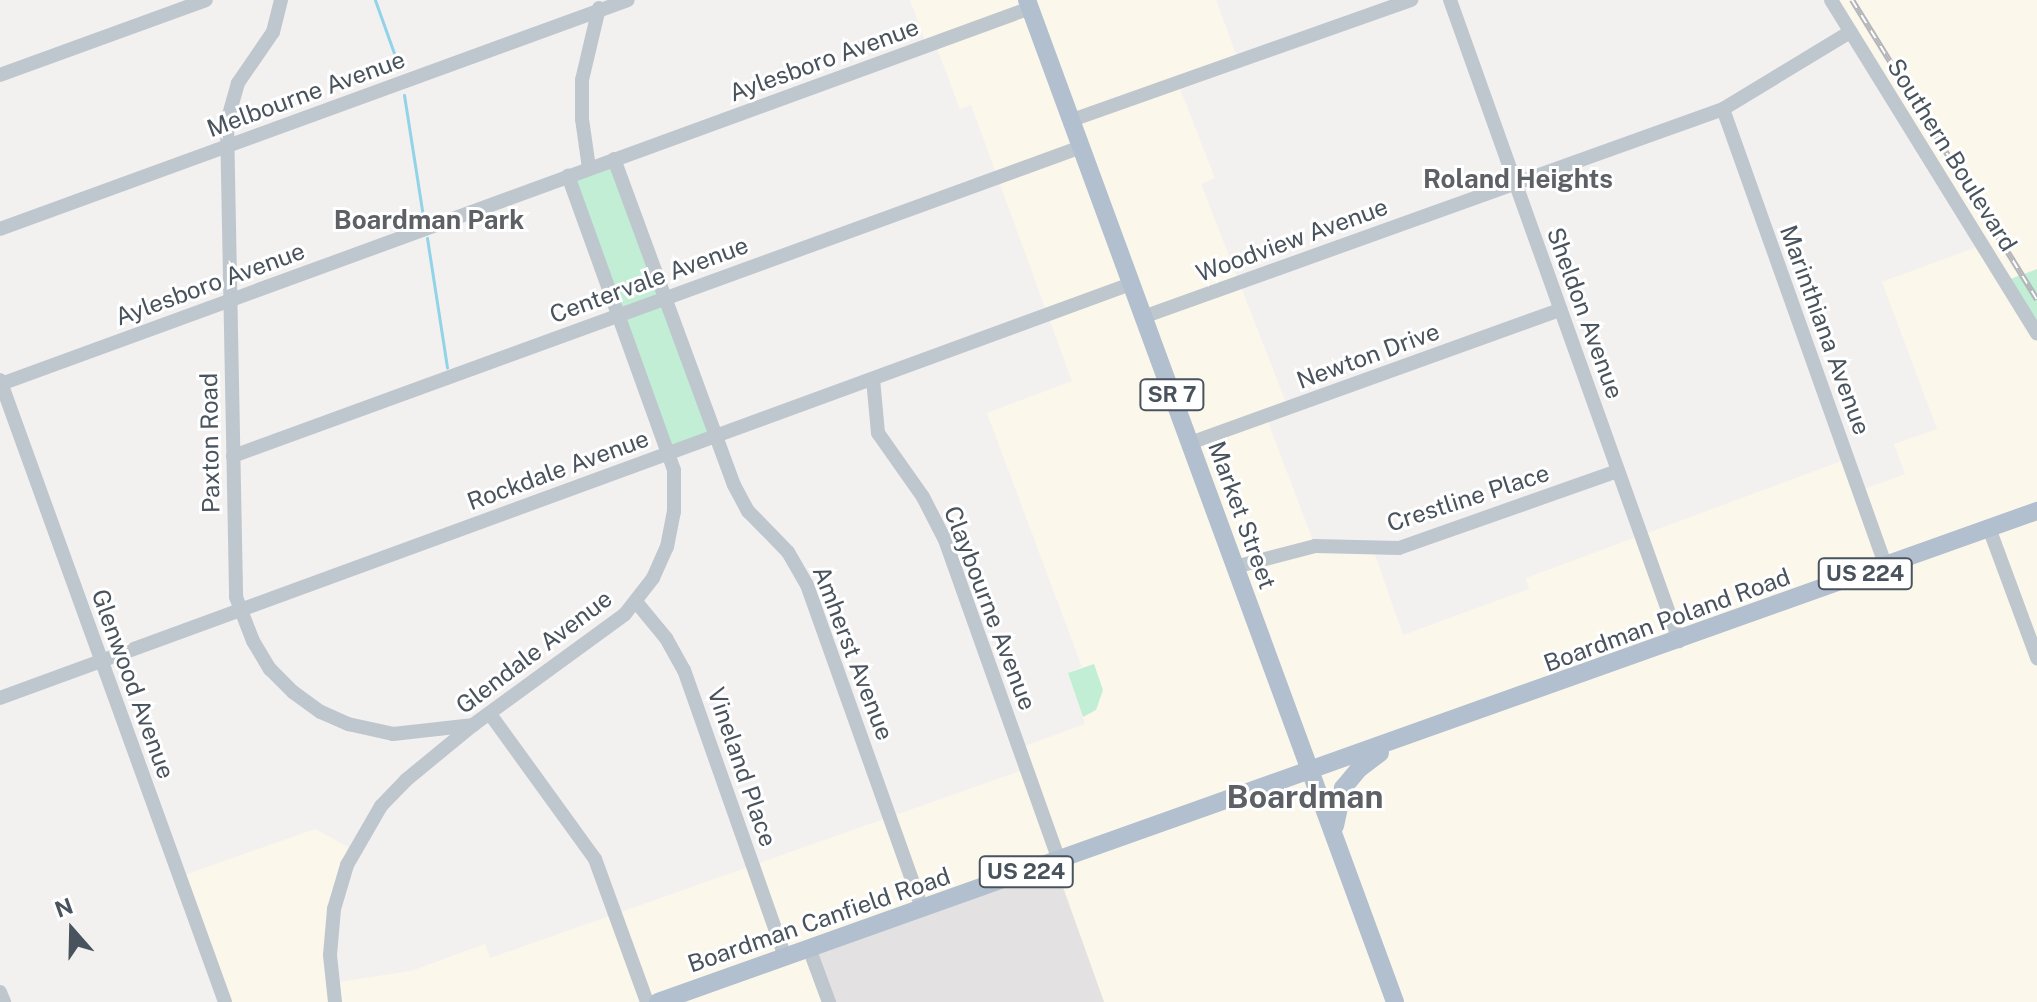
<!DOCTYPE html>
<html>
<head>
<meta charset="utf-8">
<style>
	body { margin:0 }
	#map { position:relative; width:2037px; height:1002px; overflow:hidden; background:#f3f0f0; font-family:"Public Sans",sans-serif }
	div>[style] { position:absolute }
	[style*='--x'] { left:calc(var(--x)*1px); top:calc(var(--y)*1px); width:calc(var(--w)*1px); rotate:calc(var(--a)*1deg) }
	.commercial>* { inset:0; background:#fcf7eb }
	.education>* { inset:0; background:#e4e1e2 }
	.green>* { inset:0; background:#c1eed4 }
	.stream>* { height:3px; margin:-1.5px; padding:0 1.5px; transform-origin:1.5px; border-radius:1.5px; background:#91d4e8 }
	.minor>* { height:14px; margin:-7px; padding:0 7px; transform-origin:7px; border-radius:7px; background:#bfc7ce }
	.major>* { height:18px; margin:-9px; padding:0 9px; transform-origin:9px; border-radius:9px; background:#b1bfce }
	.rail>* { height:6px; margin-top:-3px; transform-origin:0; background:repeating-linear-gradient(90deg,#fff 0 9px,#b3b5ba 0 18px); box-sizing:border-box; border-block:2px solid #b3b5ba }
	span { translate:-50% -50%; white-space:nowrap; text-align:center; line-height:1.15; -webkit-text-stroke:6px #fff; paint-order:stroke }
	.shield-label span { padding:2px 6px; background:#fff; border:2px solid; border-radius:6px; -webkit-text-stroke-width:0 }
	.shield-label { font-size:22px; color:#49535d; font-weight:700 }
	.street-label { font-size:24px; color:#49535d }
	.neighbourhood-label { font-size:26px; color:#5d6065; font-weight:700 }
	.district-label { font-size:32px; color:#5d6065; font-weight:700 }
	.north { position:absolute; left:32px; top:890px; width:80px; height:80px; -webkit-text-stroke:6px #fff; paint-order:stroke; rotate:340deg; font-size:22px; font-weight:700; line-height:32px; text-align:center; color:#49535d }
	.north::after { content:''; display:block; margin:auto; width:28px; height:36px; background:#49535d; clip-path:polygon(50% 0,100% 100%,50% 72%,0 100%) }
</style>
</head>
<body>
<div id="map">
	<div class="commercial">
		<div style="clip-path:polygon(910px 0,1216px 0,1239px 62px,1178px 84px,1215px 178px,1201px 184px,1288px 408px,1266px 417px,1315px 546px,1373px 549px,1403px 635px,1529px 589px,1526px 578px,1847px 459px,1859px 491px,1905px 474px,1894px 444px,1937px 429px,1882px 282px,1982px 245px,1831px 0,2037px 0,2037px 1002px,1104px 1002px,1054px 863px,829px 1002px,225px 1002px,179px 877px,315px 829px,354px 850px,340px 886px,332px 983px,411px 971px,485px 944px,490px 958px,1026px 769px,1019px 748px,1085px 724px,1068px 673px,1082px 667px,987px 413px,1072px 381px,971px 105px,960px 109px,935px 43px,927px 46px)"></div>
	</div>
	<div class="education">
		<div style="clip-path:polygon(1054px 862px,1104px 1002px,829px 1002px,809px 948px)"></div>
	</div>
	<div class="green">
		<div style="clip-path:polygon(614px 159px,715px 437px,669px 454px,568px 176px)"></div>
		<div style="clip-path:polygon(2037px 269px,2037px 329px,2005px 281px)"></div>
		<div style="clip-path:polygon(1094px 664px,1103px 690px,1096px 710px,1083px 717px,1068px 673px)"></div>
	</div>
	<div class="stream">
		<div style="--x:375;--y:0;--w:74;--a:70.3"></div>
		<div style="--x:404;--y:95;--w:123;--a:81.1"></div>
		<div style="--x:427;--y:238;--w:131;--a:81.2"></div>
	</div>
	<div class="minor">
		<div style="--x:281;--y:0;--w:33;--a:104"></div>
		<div style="--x:273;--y:32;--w:62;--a:124.5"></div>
		<div style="--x:238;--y:83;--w:41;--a:105.8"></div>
		<div style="--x:227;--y:122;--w:475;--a:88.9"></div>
		<div style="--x:236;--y:597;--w:47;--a:68.9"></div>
		<div style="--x:253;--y:641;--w:33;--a:59"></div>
		<div style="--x:270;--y:669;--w:33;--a:45"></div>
		<div style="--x:293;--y:692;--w:34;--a:36"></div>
		<div style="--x:321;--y:712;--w:30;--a:24"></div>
		<div style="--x:348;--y:724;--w:46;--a:12.5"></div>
		<div style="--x:393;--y:734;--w:81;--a:-6.4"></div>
		<div style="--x:1450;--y:0;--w:681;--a:70.34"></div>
		<div style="--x:1831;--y:0;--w:392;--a:58.3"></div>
		<div style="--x:0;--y:75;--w:219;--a:-20"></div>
		<div style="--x:1723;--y:109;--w:486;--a:70.4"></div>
		<div style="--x:1072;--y:120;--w:360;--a:-19.5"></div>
		<div style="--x:614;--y:159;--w:347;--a:69.8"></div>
		<div style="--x:734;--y:485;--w:30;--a:62"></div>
		<div style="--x:748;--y:511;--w:57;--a:45.7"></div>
		<div style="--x:788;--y:552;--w:38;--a:60"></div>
		<div style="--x:807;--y:585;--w:343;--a:70.4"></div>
		<div style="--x:589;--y:168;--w:49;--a:-98.1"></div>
		<div style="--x:582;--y:119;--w:39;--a:-90"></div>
		<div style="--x:582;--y:80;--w:74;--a:-76.7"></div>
		<div style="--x:0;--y:229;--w:668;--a:-20.03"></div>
		<div style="--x:1143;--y:317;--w:616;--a:-19.73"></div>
		<div style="--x:1723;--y:109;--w:149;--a:-31.2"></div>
		<div style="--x:873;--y:379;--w:54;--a:84.7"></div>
		<div style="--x:878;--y:433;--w:78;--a:54.9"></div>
		<div style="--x:923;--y:497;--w:48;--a:62.9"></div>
		<div style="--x:945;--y:540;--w:340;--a:70.4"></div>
		<div style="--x:0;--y:380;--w:661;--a:70.11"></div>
		<div style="--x:1;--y:384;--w:1096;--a:-20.07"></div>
		<div style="--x:1190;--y:443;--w:393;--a:-19.8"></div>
		<div style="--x:233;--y:456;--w:903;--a:-20.02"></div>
		<div style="--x:1989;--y:528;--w:139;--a:69.7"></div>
		<div style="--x:1235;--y:567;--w:83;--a:-14.7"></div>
		<div style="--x:1315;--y:546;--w:84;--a:1.4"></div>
		<div style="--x:1399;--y:548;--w:232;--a:-19.4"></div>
		<div style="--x:637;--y:603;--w:45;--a:50.4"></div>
		<div style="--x:666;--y:638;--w:37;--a:61"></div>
		<div style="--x:684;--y:670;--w:304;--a:70.6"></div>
		<div style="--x:0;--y:698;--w:1204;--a:-20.11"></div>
		<div style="--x:490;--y:714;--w:179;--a:54.1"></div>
		<div style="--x:595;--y:859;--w:152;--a:70"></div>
		<div style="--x:809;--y:948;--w:58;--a:69.7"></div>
		<div style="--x:0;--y:992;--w:11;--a:68"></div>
		<div style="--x:335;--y:1002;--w:47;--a:-96.1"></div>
		<div style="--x:330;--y:955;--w:46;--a:-85"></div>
		<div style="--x:334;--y:909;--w:46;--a:-73.5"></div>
		<div style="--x:347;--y:865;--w:68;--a:-60"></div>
		<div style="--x:381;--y:806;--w:36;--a:-46"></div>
		<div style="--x:406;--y:780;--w:87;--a:-39.4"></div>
		<div style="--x:473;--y:725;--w:188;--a:-36.1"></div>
		<div style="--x:625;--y:614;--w:46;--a:-52.1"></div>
		<div style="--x:653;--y:578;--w:34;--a:-66"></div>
		<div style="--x:667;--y:547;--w:36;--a:-79"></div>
		<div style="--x:674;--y:512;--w:42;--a:-90"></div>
		<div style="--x:674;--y:470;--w:313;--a:-109.8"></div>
	</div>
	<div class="major">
		<div style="--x:1027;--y:0;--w:1067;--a:69.83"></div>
		<div style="--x:1335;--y:826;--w:39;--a:-78"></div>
		<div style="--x:1343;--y:788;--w:26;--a:-50"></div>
		<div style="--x:1360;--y:768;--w:25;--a:-37"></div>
		<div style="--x:658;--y:1002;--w:1464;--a:-19.6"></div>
	</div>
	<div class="rail">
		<div style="--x:1852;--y:0;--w:352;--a:58.3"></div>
	</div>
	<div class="shield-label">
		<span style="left:1172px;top:395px">SR 7</span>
		<span style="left:1865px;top:574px">US 224</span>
		<span style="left:1026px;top:872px">US 224</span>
	</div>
	<div class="street-label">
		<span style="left:824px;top:60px;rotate:-20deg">Aylesboro Avenue</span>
		<span style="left:306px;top:94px;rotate:-20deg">Melbourne Avenue</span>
		<span style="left:1952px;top:155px;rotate:58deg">Southern Boulevard</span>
		<span style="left:1292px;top:240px;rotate:-20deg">Woodview Avenue</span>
		<span style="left:649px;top:280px;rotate:-20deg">Centervale Avenue</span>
		<span style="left:210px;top:284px;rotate:-20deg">Aylesboro Avenue</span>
		<span style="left:1585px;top:313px;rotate:70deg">Sheldon Avenue</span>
		<span style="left:1825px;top:330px;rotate:70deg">Marinthiana Avenue</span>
		<span style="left:1368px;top:356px;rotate:-20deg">Newton Drive</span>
		<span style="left:210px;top:443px;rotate:-91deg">Paxton Road</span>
		<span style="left:558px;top:470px;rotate:-20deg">Rockdale Avenue</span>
		<span style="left:1468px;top:498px;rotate:-18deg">Crestline Place</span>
		<span style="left:1242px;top:515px;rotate:70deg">Market Street</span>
		<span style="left:990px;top:608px;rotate:69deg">Claybourne Avenue</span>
		<span style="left:1667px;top:620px;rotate:-20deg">Boardman Poland Road</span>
		<span style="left:534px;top:652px;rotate:-37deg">Glendale Avenue</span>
		<span style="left:853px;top:653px;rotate:69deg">Amherst Avenue</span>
		<span style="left:133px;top:684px;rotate:70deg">Glenwood Avenue</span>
		<span style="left:742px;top:767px;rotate:71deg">Vineland Place</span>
		<span style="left:819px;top:920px;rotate:-19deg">Boardman Canfield Road</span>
	</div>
	<div class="neighbourhood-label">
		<span style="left:1518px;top:179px">Roland Heights</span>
		<span style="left:429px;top:220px">Boardman Park</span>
	</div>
	<div class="district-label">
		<span style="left:1305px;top:797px">Boardman</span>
	</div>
	<div class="north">N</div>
</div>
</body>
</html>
